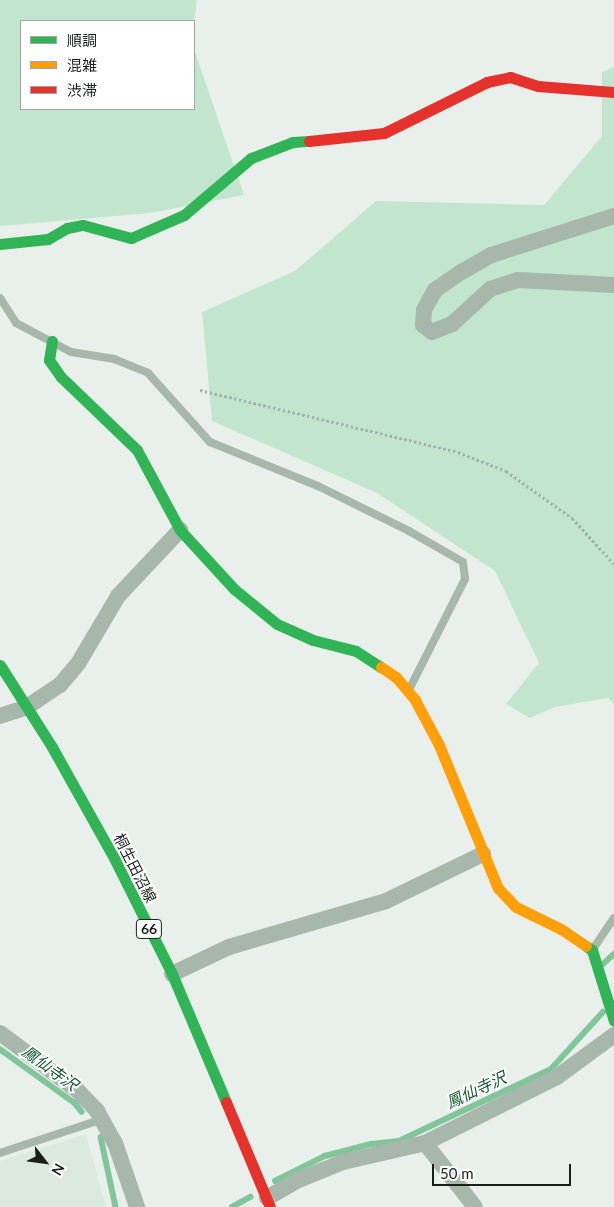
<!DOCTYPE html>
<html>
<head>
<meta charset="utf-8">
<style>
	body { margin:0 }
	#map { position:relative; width:614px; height:1207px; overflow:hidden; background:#e9f0eb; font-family:Lato,"Noto Sans JP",sans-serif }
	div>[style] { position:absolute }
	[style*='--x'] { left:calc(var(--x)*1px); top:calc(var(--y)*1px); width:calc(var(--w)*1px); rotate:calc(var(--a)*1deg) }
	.built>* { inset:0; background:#dbe9de }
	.green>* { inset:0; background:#c2e5cd }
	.stream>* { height:5.5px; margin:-2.75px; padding:0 2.75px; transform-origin:2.75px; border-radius:2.75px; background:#81c59a }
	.path>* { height:3px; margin-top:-1.5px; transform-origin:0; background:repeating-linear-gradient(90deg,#a4b0a9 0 2.5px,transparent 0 5px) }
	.lane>* { height:8px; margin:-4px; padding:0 4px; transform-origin:4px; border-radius:4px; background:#a7b7ab }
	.street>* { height:16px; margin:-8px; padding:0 8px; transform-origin:8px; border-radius:8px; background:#a7b7ab }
	.fast>* { height:11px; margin:-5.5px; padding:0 5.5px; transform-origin:5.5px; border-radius:5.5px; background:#30b455 }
	.slow>* { height:11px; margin:-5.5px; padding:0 5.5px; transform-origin:5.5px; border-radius:5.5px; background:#ff9f0a }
	.jam>* { height:11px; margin:-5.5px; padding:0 5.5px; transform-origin:5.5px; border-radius:5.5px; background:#e5322d }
	span { translate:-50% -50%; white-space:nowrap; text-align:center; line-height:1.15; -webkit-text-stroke:4px #fff; paint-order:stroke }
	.shield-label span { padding:1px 4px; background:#fff; border:1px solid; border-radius:4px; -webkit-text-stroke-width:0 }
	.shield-label { font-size:14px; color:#1a1f1b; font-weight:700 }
	.street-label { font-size:15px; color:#1a1f1b }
	.water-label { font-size:16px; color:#145933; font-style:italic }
	.legend { position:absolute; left:20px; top:20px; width:175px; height:90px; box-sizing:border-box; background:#fff; border:1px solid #a3a5a4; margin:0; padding:6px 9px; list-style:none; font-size:15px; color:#1a1f1b }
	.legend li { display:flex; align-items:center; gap:10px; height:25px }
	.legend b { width:25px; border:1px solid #a3a5a4 }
	.north { position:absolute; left:20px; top:1137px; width:50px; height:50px; -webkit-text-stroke:4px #fff; paint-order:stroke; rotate:120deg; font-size:14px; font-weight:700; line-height:20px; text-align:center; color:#1a1f1b }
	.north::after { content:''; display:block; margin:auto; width:18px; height:22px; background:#1a1f1b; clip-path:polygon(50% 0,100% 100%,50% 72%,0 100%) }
	.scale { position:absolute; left:432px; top:1164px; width:139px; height:22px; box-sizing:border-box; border:2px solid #1a1f1b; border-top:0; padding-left:6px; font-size:15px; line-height:18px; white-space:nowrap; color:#1a1f1b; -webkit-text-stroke:4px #fff; paint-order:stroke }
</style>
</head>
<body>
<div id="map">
	<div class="built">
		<div style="clip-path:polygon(86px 1134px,106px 1207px,0 1207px,0 1161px)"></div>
	</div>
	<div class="green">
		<div style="clip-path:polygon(0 0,197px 0,194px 21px,21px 21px,21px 109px,194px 109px,194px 49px,244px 195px,150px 213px,0 226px)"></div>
		<div style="clip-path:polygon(614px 67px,614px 704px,608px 698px,555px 707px,530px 718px,506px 704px,539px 663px,495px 571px,377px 493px,212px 421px,202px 312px,295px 271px,376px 201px,544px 205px,602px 136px,602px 72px)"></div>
	</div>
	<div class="stream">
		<div style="--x:603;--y:964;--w:15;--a:-42"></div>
		<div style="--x:0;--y:1049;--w:92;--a:35.8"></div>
		<div style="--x:75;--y:1103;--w:11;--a:52"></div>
		<div style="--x:101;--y:1137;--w:72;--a:77.9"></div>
		<div style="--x:275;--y:1181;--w:56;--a:-26.6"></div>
		<div style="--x:325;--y:1156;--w:48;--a:-14.6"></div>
		<div style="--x:371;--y:1144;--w:28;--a:-6"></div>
		<div style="--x:399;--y:1141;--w:168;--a:-25.3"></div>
		<div style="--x:551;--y:1069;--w:77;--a:-47.6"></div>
		<div style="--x:232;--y:1207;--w:21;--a:-29"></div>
	</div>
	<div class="path">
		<div style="--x:200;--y:390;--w:265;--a:13.5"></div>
		<div style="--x:458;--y:452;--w:52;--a:21.6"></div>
		<div style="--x:506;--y:471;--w:81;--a:35.5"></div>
		<div style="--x:572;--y:518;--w:62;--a:47.6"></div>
	</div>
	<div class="lane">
		<div style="--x:0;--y:298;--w:30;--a:57"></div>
		<div style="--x:16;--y:323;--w:62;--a:27.8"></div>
		<div style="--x:71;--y:352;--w:44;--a:9.2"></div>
		<div style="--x:114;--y:359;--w:37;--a:22"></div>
		<div style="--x:148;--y:373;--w:93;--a:48.1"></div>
		<div style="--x:210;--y:442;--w:117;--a:22.2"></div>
		<div style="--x:318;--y:486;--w:102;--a:26.3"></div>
		<div style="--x:409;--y:531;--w:62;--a:29.9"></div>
		<div style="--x:463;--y:562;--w:17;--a:83"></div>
		<div style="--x:465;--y:579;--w:122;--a:116.8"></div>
		<div style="--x:593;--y:949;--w:37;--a:-56"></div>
		<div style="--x:0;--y:1153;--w:108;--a:-18.3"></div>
	</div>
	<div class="street">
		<div style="--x:614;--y:216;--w:129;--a:162.4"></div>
		<div style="--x:491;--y:255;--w:34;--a:150"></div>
		<div style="--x:461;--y:272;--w:32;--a:145"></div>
		<div style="--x:435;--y:290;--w:23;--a:119"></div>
		<div style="--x:424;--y:310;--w:15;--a:94"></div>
		<div style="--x:423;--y:325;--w:11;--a:38"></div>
		<div style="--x:432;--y:332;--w:22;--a:-22"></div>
		<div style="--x:452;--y:324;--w:52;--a:-42.6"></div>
		<div style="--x:490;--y:289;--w:29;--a:-18"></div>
		<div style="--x:518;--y:280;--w:96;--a:3"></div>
		<div style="--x:0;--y:716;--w:28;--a:-18"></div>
		<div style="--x:27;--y:707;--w:40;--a:-34"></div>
		<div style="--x:60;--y:685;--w:30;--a:-50"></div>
		<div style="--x:79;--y:662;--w:77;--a:-59.4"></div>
		<div style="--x:118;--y:596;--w:91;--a:-46.8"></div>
		<div style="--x:172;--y:974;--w:63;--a:-25.3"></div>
		<div style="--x:229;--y:947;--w:164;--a:-16.3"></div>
		<div style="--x:386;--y:901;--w:108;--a:-25.9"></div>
		<div style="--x:0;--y:1033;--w:97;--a:36.6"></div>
		<div style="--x:78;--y:1091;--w:28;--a:46"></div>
		<div style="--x:97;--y:1111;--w:37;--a:61"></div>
		<div style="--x:115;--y:1143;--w:68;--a:71"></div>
		<div style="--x:425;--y:1143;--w:81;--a:52"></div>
		<div style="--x:267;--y:1198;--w:34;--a:-30"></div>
		<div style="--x:296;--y:1181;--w:51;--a:-22"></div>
		<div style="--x:343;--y:1162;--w:84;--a:-13"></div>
		<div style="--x:425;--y:1143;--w:148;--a:-26.6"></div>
		<div style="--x:557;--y:1077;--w:71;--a:-36.4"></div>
	</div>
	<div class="fast">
		<div style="--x:0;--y:244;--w:48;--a:-5.9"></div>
		<div style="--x:48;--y:239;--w:22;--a:-30"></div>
		<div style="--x:67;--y:228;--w:16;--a:-11"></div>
		<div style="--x:83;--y:225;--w:50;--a:15.2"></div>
		<div style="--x:131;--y:238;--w:58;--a:-23.5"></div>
		<div style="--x:184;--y:215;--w:88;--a:-40.4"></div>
		<div style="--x:251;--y:158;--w:45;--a:-20.9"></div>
		<div style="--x:293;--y:142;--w:16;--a:-4"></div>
		<div style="--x:52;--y:341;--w:19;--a:99"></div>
		<div style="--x:49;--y:360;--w:21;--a:55"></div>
		<div style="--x:61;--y:377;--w:105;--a:43.8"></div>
		<div style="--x:137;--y:450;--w:91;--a:61.7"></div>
		<div style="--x:180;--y:530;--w:80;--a:47.5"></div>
		<div style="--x:234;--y:589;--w:55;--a:39.1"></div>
		<div style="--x:277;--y:624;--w:39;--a:24"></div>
		<div style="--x:313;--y:640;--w:44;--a:14.3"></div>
		<div style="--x:356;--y:651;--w:30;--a:33"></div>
		<div style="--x:0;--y:665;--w:97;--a:57.6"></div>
		<div style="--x:52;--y:747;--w:127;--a:60.8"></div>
		<div style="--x:114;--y:858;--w:130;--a:63.4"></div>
		<div style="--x:172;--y:974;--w:139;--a:67.1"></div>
		<div style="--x:586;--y:946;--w:7;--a:34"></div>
		<div style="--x:592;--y:950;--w:74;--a:72.8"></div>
	</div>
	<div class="slow">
		<div style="--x:381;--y:667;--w:18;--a:34"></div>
		<div style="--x:396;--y:677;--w:30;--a:50"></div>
		<div style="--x:415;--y:700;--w:51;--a:61.9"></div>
		<div style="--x:439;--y:745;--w:155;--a:67.6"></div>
		<div style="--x:498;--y:888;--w:26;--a:47"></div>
		<div style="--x:516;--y:907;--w:50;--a:26.1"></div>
		<div style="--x:561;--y:929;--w:30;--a:34"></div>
	</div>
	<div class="jam">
		<div style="--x:309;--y:141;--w:75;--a:-6.1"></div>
		<div style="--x:384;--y:133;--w:115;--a:-26.3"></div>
		<div style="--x:487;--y:82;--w:24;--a:-12"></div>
		<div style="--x:510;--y:77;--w:29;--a:18"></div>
		<div style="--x:538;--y:86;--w:76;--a:4.5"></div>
		<div style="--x:226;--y:1102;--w:114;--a:67.3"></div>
	</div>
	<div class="shield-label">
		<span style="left:149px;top:929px">66</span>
	</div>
	<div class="street-label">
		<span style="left:135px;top:868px;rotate:63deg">桐生田沼線</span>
	</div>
	<div class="water-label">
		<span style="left:50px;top:1068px;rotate:36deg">鳳仙寺沢</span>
		<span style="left:476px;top:1090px;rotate:-25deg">鳳仙寺沢</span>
	</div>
	<ul class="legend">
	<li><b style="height:6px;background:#30b455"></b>順調</li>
	<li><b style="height:6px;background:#ff9f0a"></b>混雑</li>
	<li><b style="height:6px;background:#e5322d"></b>渋滞</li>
	</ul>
	<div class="north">N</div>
	<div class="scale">50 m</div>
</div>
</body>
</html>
